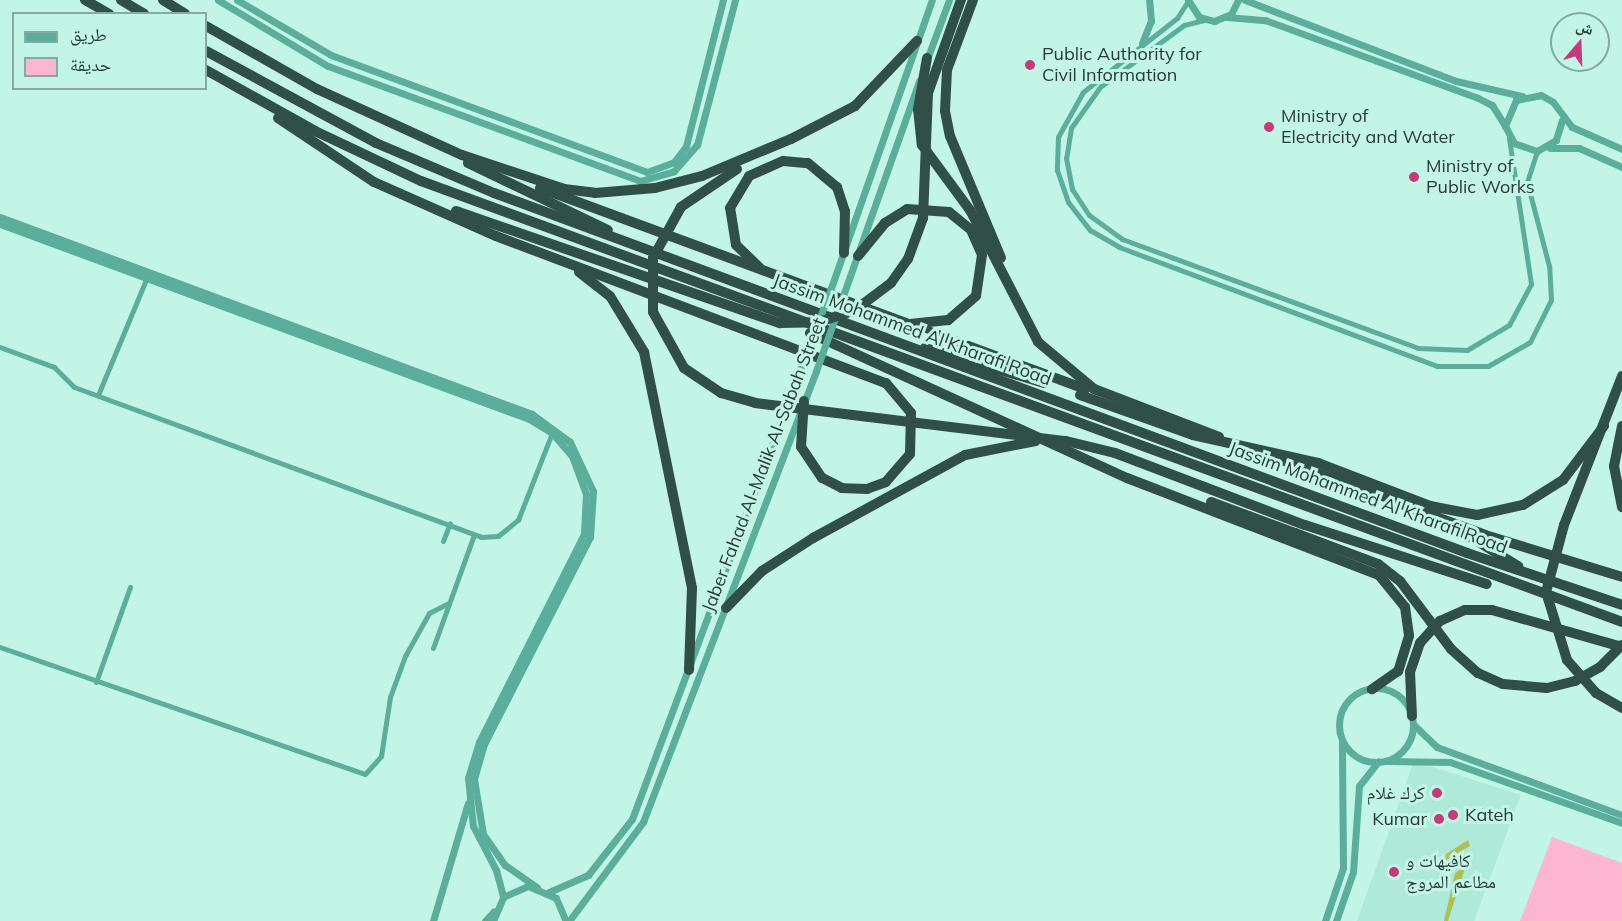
<!DOCTYPE html>
<html>
<head>
<meta charset="utf-8">
<style>
	body { margin:0 }
	#map { position:relative; width:1622px; height:921px; overflow:hidden; background:#c3f5e7; font-family:Mulish,"Noto Naskh Arabic",sans-serif }
	div>[style] { position:absolute }
	[style*='--x'] { left:calc(var(--x)*1px); top:calc(var(--y)*1px); width:calc(var(--w)*1px); rotate:calc(var(--a)*1deg) }
	.built>* { inset:0; background:#afe9d9 }
	.green>* { inset:0; background:#fcb6cf }
	.water>* { inset:0; background:#b0bf53 }
	.minor>* { height:5px; margin:-2.5px; padding:0 2.5px; transform-origin:2.5px; border-radius:2.5px; background:#5bae9a }
	.tertiary>* { height:7px; margin:-3.5px; padding:0 3.5px; transform-origin:3.5px; border-radius:3.5px; background:#5bae9a }
	.tertiary>.ring { margin:-3.5px; padding:0; box-sizing:content-box; background:none; border:7px solid #5bae9a; border-radius:50% }
	.motorway>* { height:10px; margin:-5px; padding:0 5px; transform-origin:5px; border-radius:5px; background:#304f47 }
	.tertiary-bridge>* { height:7px; margin:-3.5px; padding:0 3.5px; transform-origin:3.5px; border-radius:3.5px; background:#5bae9a }
	.motorway-bridge>* { height:10px; margin:-5px; padding:0 5px; transform-origin:5px; border-radius:5px; background:#304f47 }
	.dots>* { width:16px; height:16px; translate:-50% -50%; box-sizing:border-box; border:3px solid #c3f5e7; border-radius:50% }
	span { translate:-50% -50%; white-space:nowrap; text-align:center; line-height:1.15; -webkit-text-stroke:6px #c3f5e7; paint-order:stroke }
	.poi-label { font-size:18px; color:#283b36 }
	.left { translate:0 -50%; text-align:left }
	.right { translate:-100% -50%; text-align:right }
	.street-label { font-size:18px; color:#283b36 }
	.legend { position:absolute; left:12px; top:12px; width:195px; height:78px; box-sizing:border-box; background:#c3f5e7; border:2px solid #85aba0; margin:0; padding:8px 10px; list-style:none; font-size:18px; color:#283b36 }
	.legend li { display:flex; align-items:center; gap:12px; height:30px }
	.legend b { width:30px; border:2px solid #85aba0 }
	.north { position:absolute; left:1550px; top:12px; width:60px; height:60px; box-sizing:border-box; background:#c3f5e7; border:2px solid #85aba0; border-radius:50%; rotate:19deg; font-size:16px; font-weight:700; line-height:24px; text-align:center; color:#283b36 }
	.north::after { content:''; display:block; margin:auto; width:21px; height:27px; background:#c33c7a; clip-path:polygon(50% 0,100% 100%,50% 72%,0 100%) }
</style>
</head>
<body>
<div id="map">
	<div class="built">
		<div style="clip-path:polygon(1414px 761px,1521px 795px,1474px 921px,1357px 921px)"></div>
	</div>
	<div class="green">
		<div style="clip-path:polygon(1552px 837px,1622px 863px,1622px 921px,1520px 921px)"></div>
	</div>
	<div class="water">
		<div style="clip-path:polygon(1468px 840px,1470px 846px,1443px 862px,1446px 854px)"></div>
		<div style="clip-path:polygon(1466px 865px,1448px 921px,1444px 921px,1455px 873px)"></div>
	</div>
	<div class="minor">
		<div style="--x:1188;--y:1;--w:20;--a:123"></div>
		<div style="--x:1177;--y:18;--w:120;--a:141.8"></div>
		<div style="--x:1083;--y:92;--w:51;--a:119.1"></div>
		<div style="--x:1058;--y:137;--w:33;--a:92"></div>
		<div style="--x:1057;--y:170;--w:34;--a:71"></div>
		<div style="--x:1068;--y:202;--w:36;--a:52"></div>
		<div style="--x:1090;--y:230;--w:34;--a:30"></div>
		<div style="--x:1119;--y:247;--w:340;--a:20.5"></div>
		<div style="--x:1438;--y:366;--w:50;--a:0"></div>
		<div style="--x:1488;--y:366;--w:48;--a:-29.7"></div>
		<div style="--x:1530;--y:342;--w:47;--a:-63.4"></div>
		<div style="--x:1551;--y:300;--w:34;--a:-93"></div>
		<div style="--x:1549;--y:266;--w:87;--a:-104.7"></div>
		<div style="--x:1527;--y:182;--w:33;--a:-72"></div>
		<div style="--x:1204;--y:20;--w:21;--a:166"></div>
		<div style="--x:1184;--y:25;--w:104;--a:143.6"></div>
		<div style="--x:1100;--y:87;--w:50;--a:125.3"></div>
		<div style="--x:1071;--y:128;--w:30;--a:99"></div>
		<div style="--x:1066;--y:158;--w:32;--a:79"></div>
		<div style="--x:1072;--y:189;--w:31;--a:57"></div>
		<div style="--x:1089;--y:215;--w:41;--a:36"></div>
		<div style="--x:1122;--y:239;--w:315;--a:20.2"></div>
		<div style="--x:1418;--y:348;--w:49;--a:2.3"></div>
		<div style="--x:1467;--y:350;--w:49;--a:-30.8"></div>
		<div style="--x:1509;--y:325;--w:47;--a:-61.8"></div>
		<div style="--x:1531;--y:284;--w:148;--a:-98.6"></div>
		<div style="--x:0;--y:347;--w:58;--a:20.3"></div>
		<div style="--x:54;--y:367;--w:28;--a:45"></div>
		<div style="--x:74;--y:387;--w:434;--a:20.2"></div>
		<div style="--x:481;--y:537;--w:17;--a:-3"></div>
		<div style="--x:498;--y:536;--w:26;--a:-39"></div>
		<div style="--x:518;--y:520;--w:93;--a:-68.7"></div>
		<div style="--x:98;--y:395;--w:128;--a:-67.4"></div>
		<div style="--x:443;--y:541;--w:19;--a:-69"></div>
		<div style="--x:0;--y:647;--w:386;--a:19.2"></div>
		<div style="--x:365;--y:774;--w:24;--a:-48"></div>
		<div style="--x:381;--y:756;--w:60;--a:-81.3"></div>
		<div style="--x:390;--y:697;--w:44;--a:-69.9"></div>
		<div style="--x:405;--y:656;--w:49;--a:-60.8"></div>
		<div style="--x:429;--y:613;--w:22;--a:-27"></div>
		<div style="--x:433;--y:648;--w:120;--a:-70.1"></div>
		<div style="--x:96;--y:682;--w:101;--a:-70.3"></div>
	</div>
	<div class="tertiary">
		<div style="--x:218;--y:0;--w:128;--a:31"></div>
		<div style="--x:328;--y:66;--w:333;--a:20.2"></div>
		<div style="--x:640;--y:181;--w:35;--a:-16"></div>
		<div style="--x:674;--y:171;--w:35;--a:-49"></div>
		<div style="--x:697;--y:145;--w:150;--a:-75.3"></div>
		<div style="--x:237;--y:0;--w:109;--a:30.3"></div>
		<div style="--x:331;--y:55;--w:337;--a:20.3"></div>
		<div style="--x:647;--y:172;--w:29;--a:-20"></div>
		<div style="--x:674;--y:162;--w:20;--a:-53"></div>
		<div style="--x:686;--y:146;--w:151;--a:-75.8"></div>
		<div style="--x:1188;--y:0;--w:20;--a:57"></div>
		<div style="--x:1199;--y:17;--w:16;--a:15"></div>
		<div style="--x:1214;--y:21;--w:18;--a:-22"></div>
		<div style="--x:1231;--y:14;--w:16;--a:-63"></div>
		<div style="--x:1245;--y:0;--w:226;--a:21"></div>
		<div style="--x:1456;--y:81;--w:68;--a:12.8"></div>
		<div style="--x:1227;--y:17;--w:38;--a:5"></div>
		<div style="--x:1265;--y:20;--w:227;--a:20.1"></div>
		<div style="--x:1478;--y:98;--w:16;--a:27"></div>
		<div style="--x:1492;--y:105;--w:25;--a:58"></div>
		<div style="--x:1142;--y:43;--w:24;--a:-68"></div>
		<div style="--x:1151;--y:21;--w:21;--a:-95"></div>
		<div style="--x:926;--y:62;--w:66;--a:-69.6"></div>
		<div style="--x:1562;--y:120;--w:21;--a:107"></div>
		<div style="--x:1556;--y:140;--w:22;--a:150"></div>
		<div style="--x:1537;--y:151;--w:24;--a:-161"></div>
		<div style="--x:1514;--y:143;--w:19;--a:-118"></div>
		<div style="--x:1505;--y:126;--w:28;--a:-67"></div>
		<div style="--x:1516;--y:100;--w:25;--a:-11"></div>
		<div style="--x:1541;--y:95;--w:14;--a:30"></div>
		<div style="--x:1553;--y:102;--w:31;--a:53"></div>
		<div style="--x:1572;--y:127;--w:55;--a:23.7"></div>
		<div style="--x:1550;--y:148;--w:29;--a:0"></div>
		<div style="--x:1579;--y:148;--w:47;--a:23.8"></div>
		<div style="--x:0;--y:217;--w:567;--a:20.32"></div>
		<div style="--x:532;--y:414;--w:47;--a:36.4"></div>
		<div style="--x:570;--y:442;--w:54;--a:64.9"></div>
		<div style="--x:593;--y:491;--w:46;--a:93.7"></div>
		<div style="--x:590;--y:537;--w:233;--a:117.1"></div>
		<div style="--x:484;--y:744;--w:36;--a:106"></div>
		<div style="--x:474;--y:779;--w:56;--a:80.7"></div>
		<div style="--x:483;--y:834;--w:38;--a:55"></div>
		<div style="--x:505;--y:865;--w:39;--a:35"></div>
		<div style="--x:0;--y:224;--w:564;--a:20.23"></div>
		<div style="--x:529;--y:419;--w:27;--a:31"></div>
		<div style="--x:552;--y:433;--w:30;--a:49"></div>
		<div style="--x:572;--y:456;--w:40;--a:69.8"></div>
		<div style="--x:586;--y:494;--w:40;--a:92.9"></div>
		<div style="--x:584;--y:534;--w:233;--a:116.8"></div>
		<div style="--x:479;--y:742;--w:38;--a:107"></div>
		<div style="--x:468;--y:778;--w:48;--a:84.1"></div>
		<div style="--x:473;--y:826;--w:50;--a:62.4"></div>
		<div style="--x:496;--y:870;--w:28;--a:75"></div>
		<div style="--x:831;--y:288;--w:305;--a:-70.7"></div>
		<div style="--x:844;--y:293;--w:225;--a:-70.5"></div>
		<div class="ring" style="left:1339px;top:688px;width:67px;height:67px"></div>
		<div style="--x:1413;--y:724;--w:33;--a:44"></div>
		<div style="--x:1437;--y:747;--w:197;--a:20.2"></div>
		<div style="--x:1386;--y:761;--w:64;--a:0.9"></div>
		<div style="--x:1450;--y:762;--w:182;--a:19.5"></div>
		<div style="--x:549;--y:892;--w:43;--a:-23.6"></div>
		<div style="--x:588;--y:875;--w:71;--a:-51.8"></div>
		<div style="--x:632;--y:819;--w:485;--a:-69.5"></div>
		<div style="--x:433;--y:921;--w:123;--a:-73.5"></div>
		<div style="--x:485;--y:921;--w:13;--a:-48"></div>
		<div style="--x:493;--y:921;--w:26;--a:-67"></div>
		<div style="--x:503;--y:897;--w:27;--a:-24"></div>
		<div style="--x:528;--y:886;--w:30;--a:23"></div>
		<div style="--x:556;--y:898;--w:25;--a:67"></div>
		<div style="--x:569;--y:921;--w:124;--a:-53.2"></div>
		<div style="--x:643;--y:822;--w:483;--a:-69"></div>
		<div style="--x:1325;--y:921;--w:56;--a:-71.2"></div>
		<div style="--x:1343;--y:868;--w:126;--a:-90.5"></div>
		<div style="--x:1336;--y:921;--w:52;--a:-70.9"></div>
		<div style="--x:1353;--y:872;--w:86;--a:-86"></div>
		<div style="--x:1359;--y:786;--w:31;--a:-52"></div>
	</div>
	<div class="motorway">
		<div style="--x:85;--y:0;--w:28;--a:30"></div>
		<div style="--x:121;--y:0;--w:27;--a:31"></div>
		<div style="--x:163;--y:0;--w:26;--a:32"></div>
		<div style="--x:973;--y:0;--w:75;--a:110.4"></div>
		<div style="--x:947;--y:70;--w:41;--a:92.8"></div>
		<div style="--x:945;--y:111;--w:25;--a:79"></div>
		<div style="--x:950;--y:136;--w:132;--a:67.3"></div>
		<div style="--x:206;--y:26;--w:128;--a:29.6"></div>
		<div style="--x:317;--y:89;--w:159;--a:24.5"></div>
		<div style="--x:462;--y:155;--w:108;--a:18.4"></div>
		<div style="--x:564;--y:189;--w:31;--a:7"></div>
		<div style="--x:595;--y:193;--w:60;--a:-4.8"></div>
		<div style="--x:655;--y:188;--w:49;--a:-14.3"></div>
		<div style="--x:702;--y:176;--w:96;--a:-22.6"></div>
		<div style="--x:791;--y:139;--w:72;--a:-27.3"></div>
		<div style="--x:855;--y:106;--w:90;--a:-46.4"></div>
		<div style="--x:206;--y:51;--w:193;--a:28.4"></div>
		<div style="--x:376;--y:143;--w:128;--a:23"></div>
		<div style="--x:494;--y:193;--w:1037;--a:20.3"></div>
		<div style="--x:1467;--y:553;--w:163;--a:18.5"></div>
		<div style="--x:927;--y:58;--w:52;--a:100"></div>
		<div style="--x:918;--y:109;--w:36;--a:84"></div>
		<div style="--x:922;--y:145;--w:81;--a:53.6"></div>
		<div style="--x:970;--y:210;--w:148;--a:62.7"></div>
		<div style="--x:1038;--y:342;--w:73;--a:40"></div>
		<div style="--x:1094;--y:389;--w:134;--a:21"></div>
		<div style="--x:206;--y:70;--w:125;--a:29.2"></div>
		<div style="--x:315;--y:131;--w:117;--a:25.3"></div>
		<div style="--x:421;--y:181;--w:1279;--a:20.16"></div>
		<div style="--x:278;--y:118;--w:115;--a:33.7"></div>
		<div style="--x:374;--y:182;--w:133;--a:23.9"></div>
		<div style="--x:496;--y:236;--w:417;--a:20.7"></div>
		<div style="--x:886;--y:383;--w:39;--a:50"></div>
		<div style="--x:911;--y:413;--w:41;--a:91.4"></div>
		<div style="--x:910;--y:454;--w:37;--a:131"></div>
		<div style="--x:886;--y:482;--w:20;--a:160"></div>
		<div style="--x:867;--y:489;--w:25;--a:-178"></div>
		<div style="--x:842;--y:488;--w:22;--a:-153"></div>
		<div style="--x:822;--y:478;--w:37;--a:-124"></div>
		<div style="--x:801;--y:447;--w:46;--a:-86.3"></div>
		<div style="--x:468;--y:163;--w:155;--a:25.6"></div>
		<div style="--x:540;--y:188;--w:581;--a:20.24"></div>
		<div style="--x:456;--y:211;--w:343;--a:19.1"></div>
		<div style="--x:858;--y:256;--w:43;--a:-50.7"></div>
		<div style="--x:885;--y:223;--w:26;--a:-32"></div>
		<div style="--x:907;--y:209;--w:42;--a:4.1"></div>
		<div style="--x:949;--y:212;--w:28;--a:39"></div>
		<div style="--x:971;--y:230;--w:27;--a:66"></div>
		<div style="--x:982;--y:255;--w:41;--a:98.3"></div>
		<div style="--x:976;--y:296;--w:37;--a:139"></div>
		<div style="--x:948;--y:320;--w:36;--a:174"></div>
		<div style="--x:760;--y:268;--w:33;--a:-136"></div>
		<div style="--x:736;--y:245;--w:37;--a:-99"></div>
		<div style="--x:730;--y:208;--w:37;--a:-59"></div>
		<div style="--x:749;--y:176;--w:37;--a:-24"></div>
		<div style="--x:783;--y:161;--w:25;--a:5"></div>
		<div style="--x:808;--y:163;--w:38;--a:40"></div>
		<div style="--x:837;--y:187;--w:25;--a:72"></div>
		<div style="--x:845;--y:211;--w:42;--a:91.4"></div>
		<div style="--x:579;--y:272;--w:39;--a:38"></div>
		<div style="--x:610;--y:296;--w:66;--a:58.7"></div>
		<div style="--x:644;--y:352;--w:241;--a:78.5"></div>
		<div style="--x:692;--y:588;--w:82;--a:92.1"></div>
		<div style="--x:810;--y:333;--w:349;--a:24.6"></div>
		<div style="--x:1127;--y:478;--w:270;--a:21.1"></div>
		<div style="--x:1379;--y:575;--w:41;--a:50.9"></div>
		<div style="--x:1405;--y:607;--w:29;--a:82"></div>
		<div style="--x:1409;--y:636;--w:37;--a:107"></div>
		<div style="--x:1398;--y:671;--w:32;--a:145"></div>
		<div style="--x:925;--y:348;--w:125;--a:16.3"></div>
		<div style="--x:1622;--y:426;--w:41;--a:101.3"></div>
		<div style="--x:1614;--y:466;--w:42;--a:79"></div>
		<div style="--x:1066;--y:441;--w:50;--a:13.8"></div>
		<div style="--x:1115;--y:453;--w:203;--a:20.8"></div>
		<div style="--x:1305;--y:525;--w:191;--a:18"></div>
		<div style="--x:1268;--y:455;--w:231;--a:20.2"></div>
		<div style="--x:1485;--y:535;--w:143;--a:17"></div>
		<div style="--x:1211;--y:502;--w:90;--a:20.3"></div>
		<div style="--x:1430;--y:506;--w:48;--a:10.8"></div>
		<div style="--x:1477;--y:515;--w:47;--a:-12.3"></div>
		<div style="--x:1523;--y:505;--w:47;--a:-32"></div>
		<div style="--x:1563;--y:480;--w:68;--a:-52.8"></div>
		<div style="--x:1564;--y:525;--w:160;--a:-68.7"></div>
		<div style="--x:1462;--y:532;--w:66;--a:31.3"></div>
		<div style="--x:726;--y:608;--w:52;--a:-45.8"></div>
		<div style="--x:762;--y:571;--w:61;--a:-32.9"></div>
		<div style="--x:1567;--y:660;--w:44;--a:48.7"></div>
		<div style="--x:1596;--y:693;--w:30;--a:30"></div>
		<div style="--x:1412;--y:716;--w:44;--a:-92.6"></div>
		<div style="--x:1410;--y:672;--w:31;--a:-71"></div>
		<div style="--x:1420;--y:643;--w:30;--a:-48"></div>
		<div style="--x:1440;--y:621;--w:27;--a:-24"></div>
		<div style="--x:1465;--y:610;--w:27;--a:0"></div>
		<div style="--x:1492;--y:610;--w:135;--a:15.9"></div>
	</div>
	<div class="tertiary-bridge">
		<div style="--x:802;--y:365;--w:82;--a:-69.4"></div>
		<div style="--x:816;--y:371;--w:83;--a:-70.3"></div>
	</div>
	<div class="motorway-bridge">
		<div style="--x:737;--y:169;--w:68;--a:145.8"></div>
		<div style="--x:681;--y:207;--w:58;--a:118.8"></div>
		<div style="--x:653;--y:258;--w:54;--a:90"></div>
		<div style="--x:653;--y:312;--w:64;--a:61"></div>
		<div style="--x:684;--y:368;--w:45;--a:34"></div>
		<div style="--x:721;--y:393;--w:35;--a:16"></div>
		<div style="--x:755;--y:403;--w:313;--a:7"></div>
		<div style="--x:780;--y:323;--w:39;--a:-1"></div>
		<div style="--x:819;--y:322;--w:38;--a:-18"></div>
		<div style="--x:855;--y:310;--w:45;--a:-36.9"></div>
		<div style="--x:891;--y:283;--w:29;--a:-55"></div>
		<div style="--x:908;--y:259;--w:44;--a:-69.9"></div>
		<div style="--x:923;--y:218;--w:125;--a:-87.7"></div>
		<div style="--x:928;--y:93;--w:99;--a:-70.5"></div>
		<div style="--x:1080;--y:395;--w:120;--a:19.5"></div>
		<div style="--x:1193;--y:435;--w:128;--a:12.6"></div>
		<div style="--x:1318;--y:463;--w:120;--a:21"></div>
		<div style="--x:1564;--y:525;--w:69;--a:105"></div>
		<div style="--x:1546;--y:592;--w:71;--a:72.8"></div>
		<div style="--x:1295;--y:533;--w:89;--a:20.5"></div>
		<div style="--x:1378;--y:564;--w:28;--a:38"></div>
		<div style="--x:1400;--y:581;--w:85;--a:53.1"></div>
		<div style="--x:1451;--y:649;--w:36;--a:42"></div>
		<div style="--x:1478;--y:673;--w:27;--a:24"></div>
		<div style="--x:1503;--y:684;--w:44;--a:5.2"></div>
		<div style="--x:1547;--y:688;--w:29;--a:-14"></div>
		<div style="--x:1575;--y:681;--w:29;--a:-29"></div>
		<div style="--x:1600;--y:667;--w:31;--a:-45"></div>
		<div style="--x:813;--y:538;--w:173;--a:-28.6"></div>
		<div style="--x:965;--y:455;--w:72;--a:-11.2"></div>
	</div>
	<div class="dots">
		<div style="left:1030px;top:65px;background:#c33c7a"></div>
		<div style="left:1269px;top:127px;background:#c33c7a"></div>
		<div style="left:1414px;top:177px;background:#c33c7a"></div>
		<div style="left:1437px;top:793px;background:#c33c7a"></div>
		<div style="left:1453px;top:815px;background:#c33c7a"></div>
		<div style="left:1439px;top:819px;background:#c33c7a"></div>
		<div style="left:1394px;top:872px;background:#c33c7a"></div>
	</div>
	<div class="poi-label">
		<span class="left" style="left:1042px;top:65px">Public Authority for<br>Civil Information</span>
		<span class="left" style="left:1281px;top:127px">Ministry of<br>Electricity and Water</span>
		<span class="left" style="left:1426px;top:177px">Ministry of<br>Public Works</span>
		<span class="right" style="left:1425px;top:793px">كرك غلام</span>
		<span class="left" style="left:1465px;top:815px">Kateh</span>
		<span class="right" style="left:1427px;top:819px">Kumar</span>
		<span class="left" style="left:1406px;top:872px">كافيهات و<br>مطاعم المروج</span>
	</div>
	<div class="street-label">
		<span style="left:912px;top:330px;rotate:20deg">Jassim Mohammed Al Kharafi Road</span>
		<span style="left:764px;top:465px;rotate:-69deg">Jaber Fahad Al-Malik Al-Sabah Street</span>
		<span style="left:1368px;top:498px;rotate:20deg">Jassim Mohammed Al Kharafi Road</span>
	</div>
	<ul class="legend">
	<li><b style="height:8px;background:#5bae9a"></b>طريق</li>
	<li><b style="height:16px;background:#fcb6cf"></b>حديقة</li>
	</ul>
	<div class="north">ش</div>
</div>
</body>
</html>
